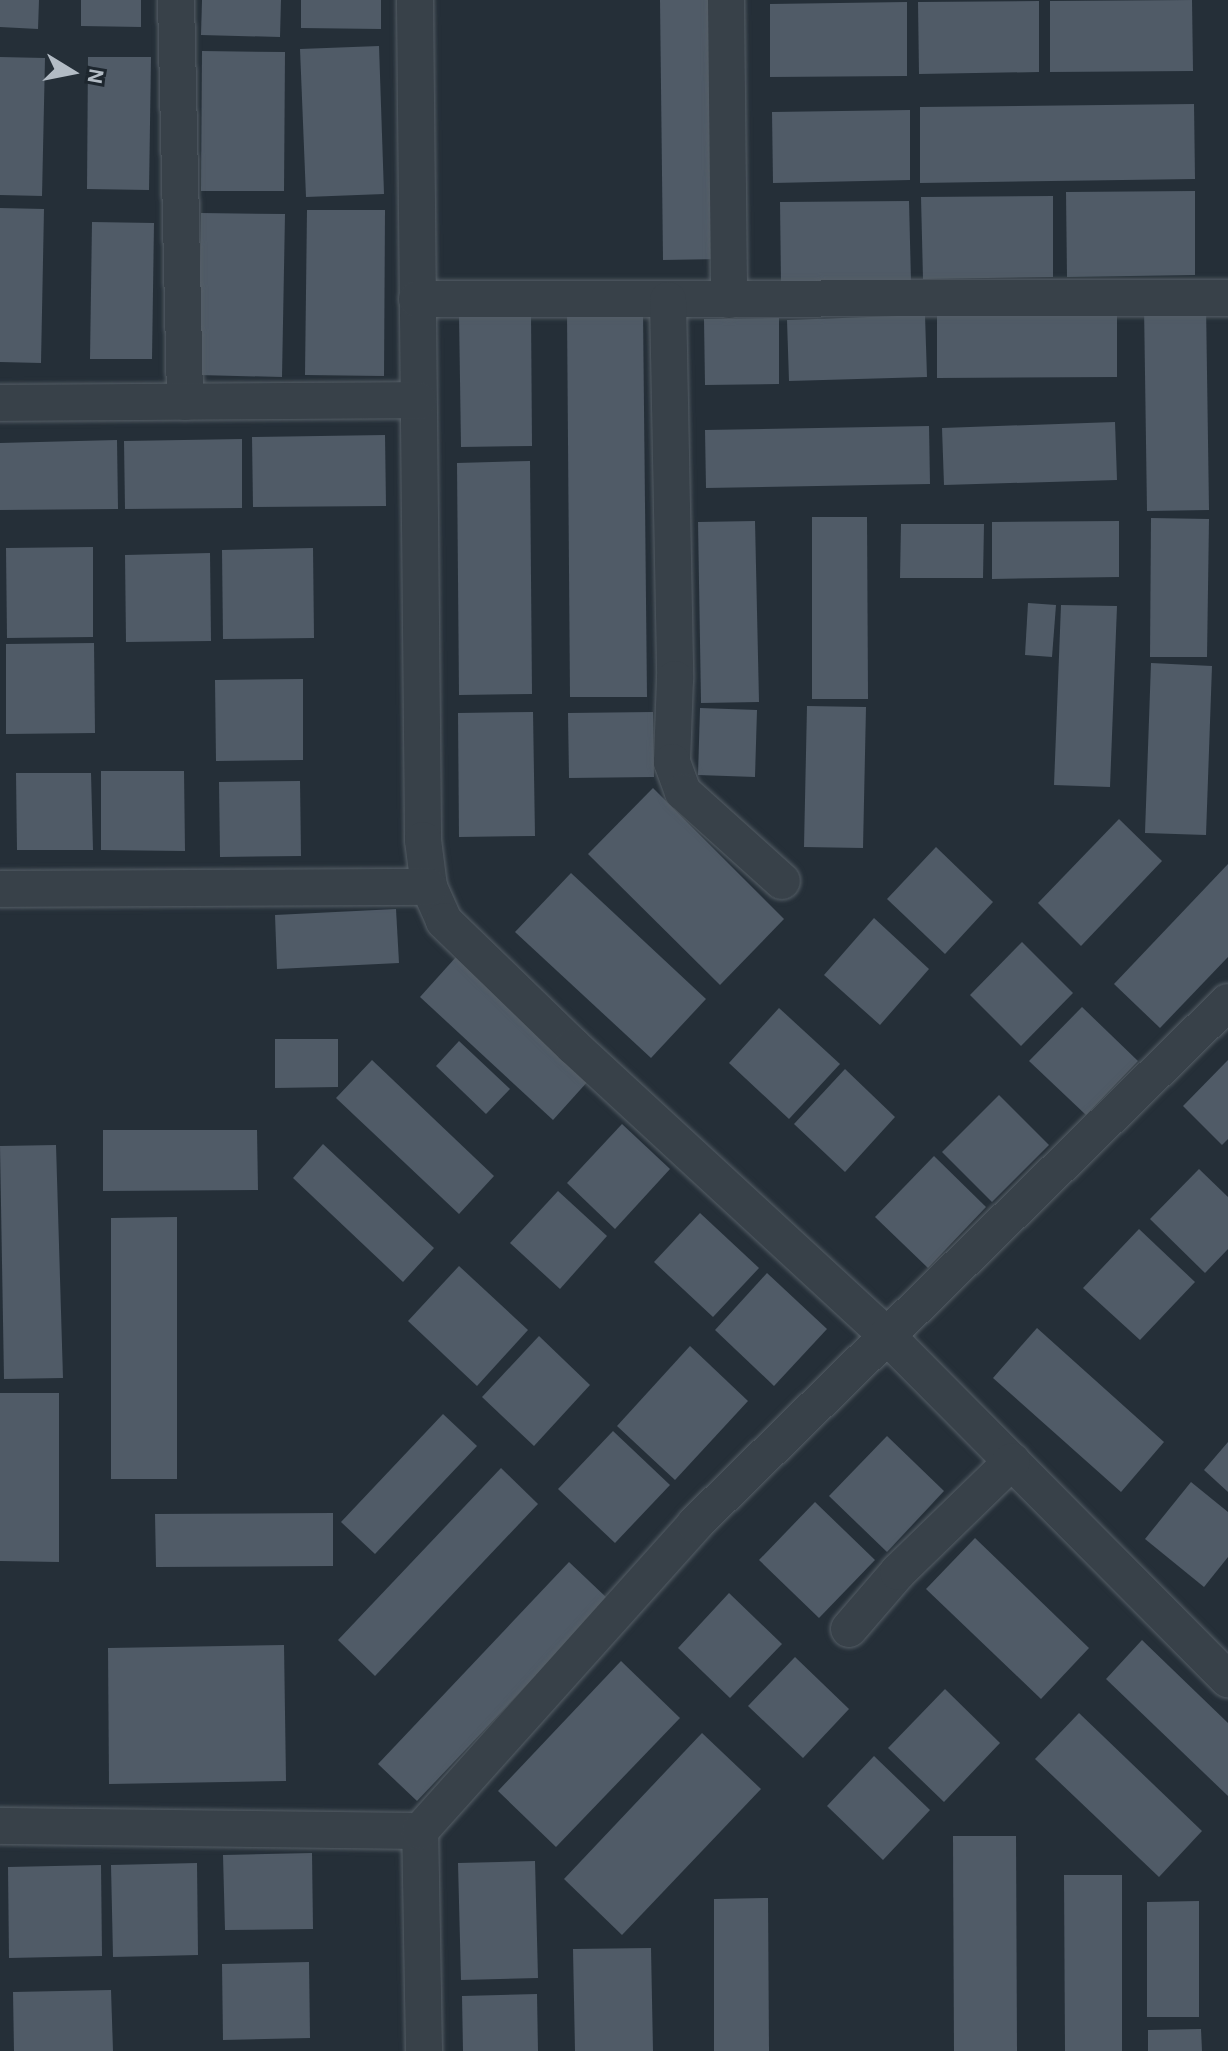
<!DOCTYPE html>
<html>
<head>
<meta charset="utf-8">
<style>
	body { margin:0 }
	#map { position:relative; width:1228px; height:2051px; overflow:hidden; background:#252f38; font-family:"Alegreya Sans",sans-serif }
	div>[style] { position:absolute }
	[style*='--x'] { left:calc(var(--x)*1px); top:calc(var(--y)*1px); width:calc(var(--w)*1px); rotate:calc(var(--a)*1deg) }
	.building>* { inset:0; background:#505b67 }
	.roads { filter:drop-shadow(0 0 2px #565f67) drop-shadow(0 0 2px #565f67) }
	.minor>* { height:36px; margin:-18px; padding:0 18px; transform-origin:18px; border-radius:18px; background:#384149 }
	span { translate:-50% -50%; white-space:nowrap; text-align:center; line-height:1.15; -webkit-text-stroke:6px #1d262e; paint-order:stroke }
	.north { position:absolute; left:32px; top:32px; width:80px; height:80px; -webkit-text-stroke:6px #1d262e; paint-order:stroke; rotate:100deg; font-size:22px; font-weight:700; line-height:32px; text-align:center; color:#b3bcc5 }
	.north::after { content:''; display:block; margin:auto; width:28px; height:36px; background:#b3bcc5; clip-path:polygon(50% 0,100% 100%,50% 72%,0 100%) }
</style>
</head>
<body>
<div id="map">
	<div class="building">
		<div style="clip-path:polygon(0 0,39px 0,38px 29px,0 27px)"></div>
		<div style="clip-path:polygon(81px 0,141px 0,141px 27px,81px 26px)"></div>
		<div style="clip-path:polygon(202px 0,281px 0,280px 37px,201px 35px)"></div>
		<div style="clip-path:polygon(301px 0,381px 0,381px 29px,301px 28px)"></div>
		<div style="clip-path:polygon(660px 0,719px 0,721px 259px,663px 260px)"></div>
		<div style="clip-path:polygon(1192px 0,1193px 71px,1050px 72px,1050px 1px)"></div>
		<div style="clip-path:polygon(1039px 1px,1039px 72px,919px 74px,918px 2px)"></div>
		<div style="clip-path:polygon(907px 2px,907px 76px,770px 77px,770px 4px)"></div>
		<div style="clip-path:polygon(379px 46px,384px 194px,306px 197px,300px 49px)"></div>
		<div style="clip-path:polygon(202px 51px,285px 52px,284px 191px,201px 191px)"></div>
		<div style="clip-path:polygon(0 57px,45px 58px,42px 196px,0 195px)"></div>
		<div style="clip-path:polygon(88px 57px,151px 57px,149px 190px,87px 189px)"></div>
		<div style="clip-path:polygon(1194px 104px,1195px 179px,920px 183px,920px 107px)"></div>
		<div style="clip-path:polygon(910px 110px,910px 180px,773px 183px,772px 112px)"></div>
		<div style="clip-path:polygon(1195px 191px,1195px 275px,1067px 277px,1066px 192px)"></div>
		<div style="clip-path:polygon(1053px 196px,1053px 277px,923px 279px,921px 197px)"></div>
		<div style="clip-path:polygon(909px 201px,911px 282px,781px 284px,780px 202px)"></div>
		<div style="clip-path:polygon(0 208px,44px 209px,41px 363px,0 362px)"></div>
		<div style="clip-path:polygon(307px 210px,385px 210px,384px 376px,305px 375px)"></div>
		<div style="clip-path:polygon(201px 213px,285px 214px,282px 377px,198px 375px)"></div>
		<div style="clip-path:polygon(92px 222px,154px 223px,152px 359px,90px 359px)"></div>
		<div style="clip-path:polygon(1206px 304px,1209px 510px,1147px 511px,1144px 305px)"></div>
		<div style="clip-path:polygon(643px 311px,647px 697px,570px 697px,567px 312px)"></div>
		<div style="clip-path:polygon(531px 313px,532px 446px,461px 447px,459px 314px)"></div>
		<div style="clip-path:polygon(1117px 314px,1117px 377px,937px 378px,937px 315px)"></div>
		<div style="clip-path:polygon(925px 315px,927px 377px,789px 381px,787px 320px)"></div>
		<div style="clip-path:polygon(779px 318px,779px 384px,705px 385px,704px 319px)"></div>
		<div style="clip-path:polygon(1115px 422px,1117px 480px,944px 485px,942px 428px)"></div>
		<div style="clip-path:polygon(929px 426px,930px 484px,706px 488px,705px 430px)"></div>
		<div style="clip-path:polygon(385px 435px,386px 506px,253px 507px,252px 437px)"></div>
		<div style="clip-path:polygon(242px 439px,242px 508px,125px 509px,124px 441px)"></div>
		<div style="clip-path:polygon(117px 440px,118px 509px,0 510px,0 443px)"></div>
		<div style="clip-path:polygon(530px 461px,532px 694px,459px 695px,457px 463px)"></div>
		<div style="clip-path:polygon(812px 517px,867px 517px,868px 699px,812px 699px)"></div>
		<div style="clip-path:polygon(1151px 518px,1209px 519px,1207px 657px,1150px 657px)"></div>
		<div style="clip-path:polygon(755px 521px,759px 702px,701px 703px,698px 522px)"></div>
		<div style="clip-path:polygon(1119px 521px,1119px 577px,992px 579px,992px 522px)"></div>
		<div style="clip-path:polygon(901px 524px,984px 524px,983px 578px,900px 578px)"></div>
		<div style="clip-path:polygon(93px 547px,93px 637px,7px 638px,6px 548px)"></div>
		<div style="clip-path:polygon(313px 548px,314px 638px,223px 639px,222px 550px)"></div>
		<div style="clip-path:polygon(210px 553px,211px 641px,126px 642px,125px 555px)"></div>
		<div style="clip-path:polygon(1028px 603px,1056px 605px,1052px 657px,1025px 655px)"></div>
		<div style="clip-path:polygon(1061px 605px,1117px 606px,1110px 787px,1054px 785px)"></div>
		<div style="clip-path:polygon(94px 643px,95px 733px,6px 734px,6px 644px)"></div>
		<div style="clip-path:polygon(1151px 663px,1212px 666px,1206px 835px,1145px 833px)"></div>
		<div style="clip-path:polygon(303px 679px,303px 760px,216px 761px,215px 680px)"></div>
		<div style="clip-path:polygon(807px 706px,866px 707px,863px 848px,804px 847px)"></div>
		<div style="clip-path:polygon(700px 708px,757px 710px,755px 777px,698px 775px)"></div>
		<div style="clip-path:polygon(533px 712px,535px 836px,459px 837px,458px 713px)"></div>
		<div style="clip-path:polygon(653px 712px,654px 777px,569px 778px,568px 713px)"></div>
		<div style="clip-path:polygon(101px 771px,184px 771px,185px 851px,101px 850px)"></div>
		<div style="clip-path:polygon(16px 773px,91px 773px,93px 850px,17px 850px)"></div>
		<div style="clip-path:polygon(300px 781px,301px 856px,220px 857px,219px 782px)"></div>
		<div style="clip-path:polygon(653px 788px,784px 919px,720px 985px,588px 854px)"></div>
		<div style="clip-path:polygon(1119px 819px,1162px 861px,1081px 946px,1038px 903px)"></div>
		<div style="clip-path:polygon(936px 847px,993px 902px,945px 954px,887px 899px)"></div>
		<div style="clip-path:polygon(1228px 864px,1228px 957px,1160px 1028px,1114px 984px)"></div>
		<div style="clip-path:polygon(571px 873px,706px 999px,651px 1058px,515px 932px)"></div>
		<div style="clip-path:polygon(396px 909px,399px 963px,277px 969px,275px 915px)"></div>
		<div style="clip-path:polygon(874px 918px,929px 969px,880px 1025px,824px 975px)"></div>
		<div style="clip-path:polygon(1022px 942px,1073px 993px,1021px 1046px,970px 995px)"></div>
		<div style="clip-path:polygon(456px 957px,589px 1080px,553px 1120px,420px 997px)"></div>
		<div style="clip-path:polygon(1082px 1007px,1138px 1061px,1086px 1115px,1029px 1061px)"></div>
		<div style="clip-path:polygon(779px 1008px,840px 1064px,789px 1119px,729px 1063px)"></div>
		<div style="clip-path:polygon(275px 1039px,338px 1039px,338px 1087px,275px 1088px)"></div>
		<div style="clip-path:polygon(459px 1041px,510px 1089px,486px 1114px,436px 1066px)"></div>
		<div style="clip-path:polygon(372px 1060px,494px 1176px,459px 1214px,336px 1098px)"></div>
		<div style="clip-path:polygon(1228px 1060px,1228px 1139px,1222px 1145px,1183px 1106px)"></div>
		<div style="clip-path:polygon(845px 1069px,895px 1117px,845px 1172px,794px 1124px)"></div>
		<div style="clip-path:polygon(999px 1095px,1049px 1145px,992px 1202px,942px 1152px)"></div>
		<div style="clip-path:polygon(622px 1124px,670px 1169px,615px 1229px,567px 1183px)"></div>
		<div style="clip-path:polygon(103px 1130px,257px 1130px,258px 1190px,103px 1191px)"></div>
		<div style="clip-path:polygon(323px 1144px,434px 1248px,403px 1282px,293px 1178px)"></div>
		<div style="clip-path:polygon(56px 1145px,63px 1378px,4px 1379px,0 1146px)"></div>
		<div style="clip-path:polygon(934px 1156px,986px 1207px,928px 1268px,875px 1217px)"></div>
		<div style="clip-path:polygon(1199px 1169px,1228px 1197px,1228px 1249px,1205px 1273px,1150px 1219px)"></div>
		<div style="clip-path:polygon(558px 1191px,607px 1236px,560px 1289px,510px 1243px)"></div>
		<div style="clip-path:polygon(700px 1213px,759px 1268px,713px 1317px,654px 1262px)"></div>
		<div style="clip-path:polygon(177px 1217px,177px 1479px,111px 1479px,111px 1218px)"></div>
		<div style="clip-path:polygon(1139px 1229px,1195px 1282px,1140px 1340px,1083px 1288px)"></div>
		<div style="clip-path:polygon(459px 1266px,528px 1330px,477px 1386px,408px 1321px)"></div>
		<div style="clip-path:polygon(767px 1273px,827px 1329px,774px 1386px,715px 1330px)"></div>
		<div style="clip-path:polygon(1037px 1328px,1164px 1442px,1121px 1492px,993px 1378px)"></div>
		<div style="clip-path:polygon(539px 1336px,590px 1385px,534px 1446px,482px 1397px)"></div>
		<div style="clip-path:polygon(690px 1346px,748px 1401px,675px 1480px,617px 1426px)"></div>
		<div style="clip-path:polygon(0 1393px,59px 1393px,59px 1562px,0 1561px)"></div>
		<div style="clip-path:polygon(443px 1414px,477px 1446px,375px 1554px,341px 1522px)"></div>
		<div style="clip-path:polygon(613px 1431px,670px 1485px,615px 1543px,558px 1489px)"></div>
		<div style="clip-path:polygon(887px 1436px,944px 1491px,887px 1552px,829px 1496px)"></div>
		<div style="clip-path:polygon(1228px 1442px,1228px 1492px,1204px 1470px)"></div>
		<div style="clip-path:polygon(501px 1468px,538px 1504px,375px 1676px,338px 1640px)"></div>
		<div style="clip-path:polygon(1191px 1482px,1228px 1512px,1228px 1557px,1204px 1587px,1145px 1539px)"></div>
		<div style="clip-path:polygon(815px 1502px,875px 1560px,819px 1618px,759px 1560px)"></div>
		<div style="clip-path:polygon(333px 1513px,333px 1566px,156px 1567px,155px 1514px)"></div>
		<div style="clip-path:polygon(975px 1538px,1089px 1648px,1041px 1699px,926px 1589px)"></div>
		<div style="clip-path:polygon(569px 1562px,608px 1599px,417px 1801px,378px 1764px)"></div>
		<div style="clip-path:polygon(729px 1593px,782px 1644px,730px 1698px,678px 1648px)"></div>
		<div style="clip-path:polygon(1142px 1640px,1228px 1723px,1228px 1796px,1106px 1679px)"></div>
		<div style="clip-path:polygon(284px 1645px,286px 1781px,109px 1784px,108px 1648px)"></div>
		<div style="clip-path:polygon(795px 1657px,849px 1709px,803px 1758px,748px 1706px)"></div>
		<div style="clip-path:polygon(621px 1661px,680px 1718px,556px 1847px,498px 1791px)"></div>
		<div style="clip-path:polygon(945px 1689px,1000px 1743px,944px 1802px,888px 1748px)"></div>
		<div style="clip-path:polygon(1079px 1713px,1202px 1831px,1159px 1877px,1035px 1759px)"></div>
		<div style="clip-path:polygon(702px 1733px,761px 1789px,622px 1935px,564px 1879px)"></div>
		<div style="clip-path:polygon(874px 1756px,930px 1810px,883px 1860px,827px 1806px)"></div>
		<div style="clip-path:polygon(953px 1836px,1016px 1836px,1017px 2051px,954px 2051px)"></div>
		<div style="clip-path:polygon(312px 1853px,313px 1929px,225px 1930px,223px 1855px)"></div>
		<div style="clip-path:polygon(535px 1861px,538px 1978px,461px 1980px,458px 1863px)"></div>
		<div style="clip-path:polygon(197px 1863px,198px 1955px,113px 1957px,111px 1865px)"></div>
		<div style="clip-path:polygon(101px 1865px,102px 1956px,9px 1958px,8px 1867px)"></div>
		<div style="clip-path:polygon(1064px 1875px,1122px 1875px,1122px 2051px,1065px 2051px)"></div>
		<div style="clip-path:polygon(768px 1898px,769px 2051px,714px 2051px,714px 1899px)"></div>
		<div style="clip-path:polygon(1199px 1901px,1199px 2017px,1147px 2017px,1147px 1902px)"></div>
		<div style="clip-path:polygon(651px 1948px,653px 2051px,575px 2051px,573px 1949px)"></div>
		<div style="clip-path:polygon(309px 1962px,310px 2038px,223px 2040px,222px 1964px)"></div>
		<div style="clip-path:polygon(111px 1990px,113px 2051px,14px 2051px,13px 1992px)"></div>
		<div style="clip-path:polygon(537px 1994px,538px 2051px,463px 2051px,462px 1996px)"></div>
		<div style="clip-path:polygon(1201px 2029px,1202px 2051px,1148px 2051px,1148px 2030px)"></div>
	</div>
	<div class="roads">
		<div class="minor">
			<div style="--x:176;--y:0;--w:402;--a:88.7"></div>
			<div style="--x:415;--y:0;--w:840;--a:89.45"></div>
			<div style="--x:423;--y:840;--w:47;--a:82.7"></div>
			<div style="--x:429;--y:887;--w:37;--a:66"></div>
			<div style="--x:444;--y:921;--w:181;--a:44.1"></div>
			<div style="--x:574;--y:1047;--w:426;--a:42.7"></div>
			<div style="--x:887;--y:1336;--w:484;--a:45.2"></div>
			<div style="--x:726;--y:0;--w:300;--a:89.4"></div>
			<div style="--x:417;--y:299;--w:811;--a:-0.07"></div>
			<div style="--x:668;--y:300;--w:379;--a:88.9"></div>
			<div style="--x:675;--y:679;--w:83;--a:92.1"></div>
			<div style="--x:672;--y:762;--w:32;--a:70"></div>
			<div style="--x:683;--y:792;--w:133;--a:42"></div>
			<div style="--x:0;--y:403;--w:418;--a:-0.4"></div>
			<div style="--x:0;--y:889;--w:429;--a:-0.3"></div>
			<div style="--x:849;--y:1629;--w:75;--a:-49.3"></div>
			<div style="--x:898;--y:1572;--w:159;--a:-44.2"></div>
			<div style="--x:0;--y:1826;--w:420;--a:0.7"></div>
			<div style="--x:424;--y:2051;--w:220;--a:-91"></div>
			<div style="--x:420;--y:1831;--w:412;--a:-48.1"></div>
			<div style="--x:695;--y:1524;--w:746;--a:-44.4"></div>
		</div>
	</div>
	<div class="north">N</div>
</div>
</body>
</html>
